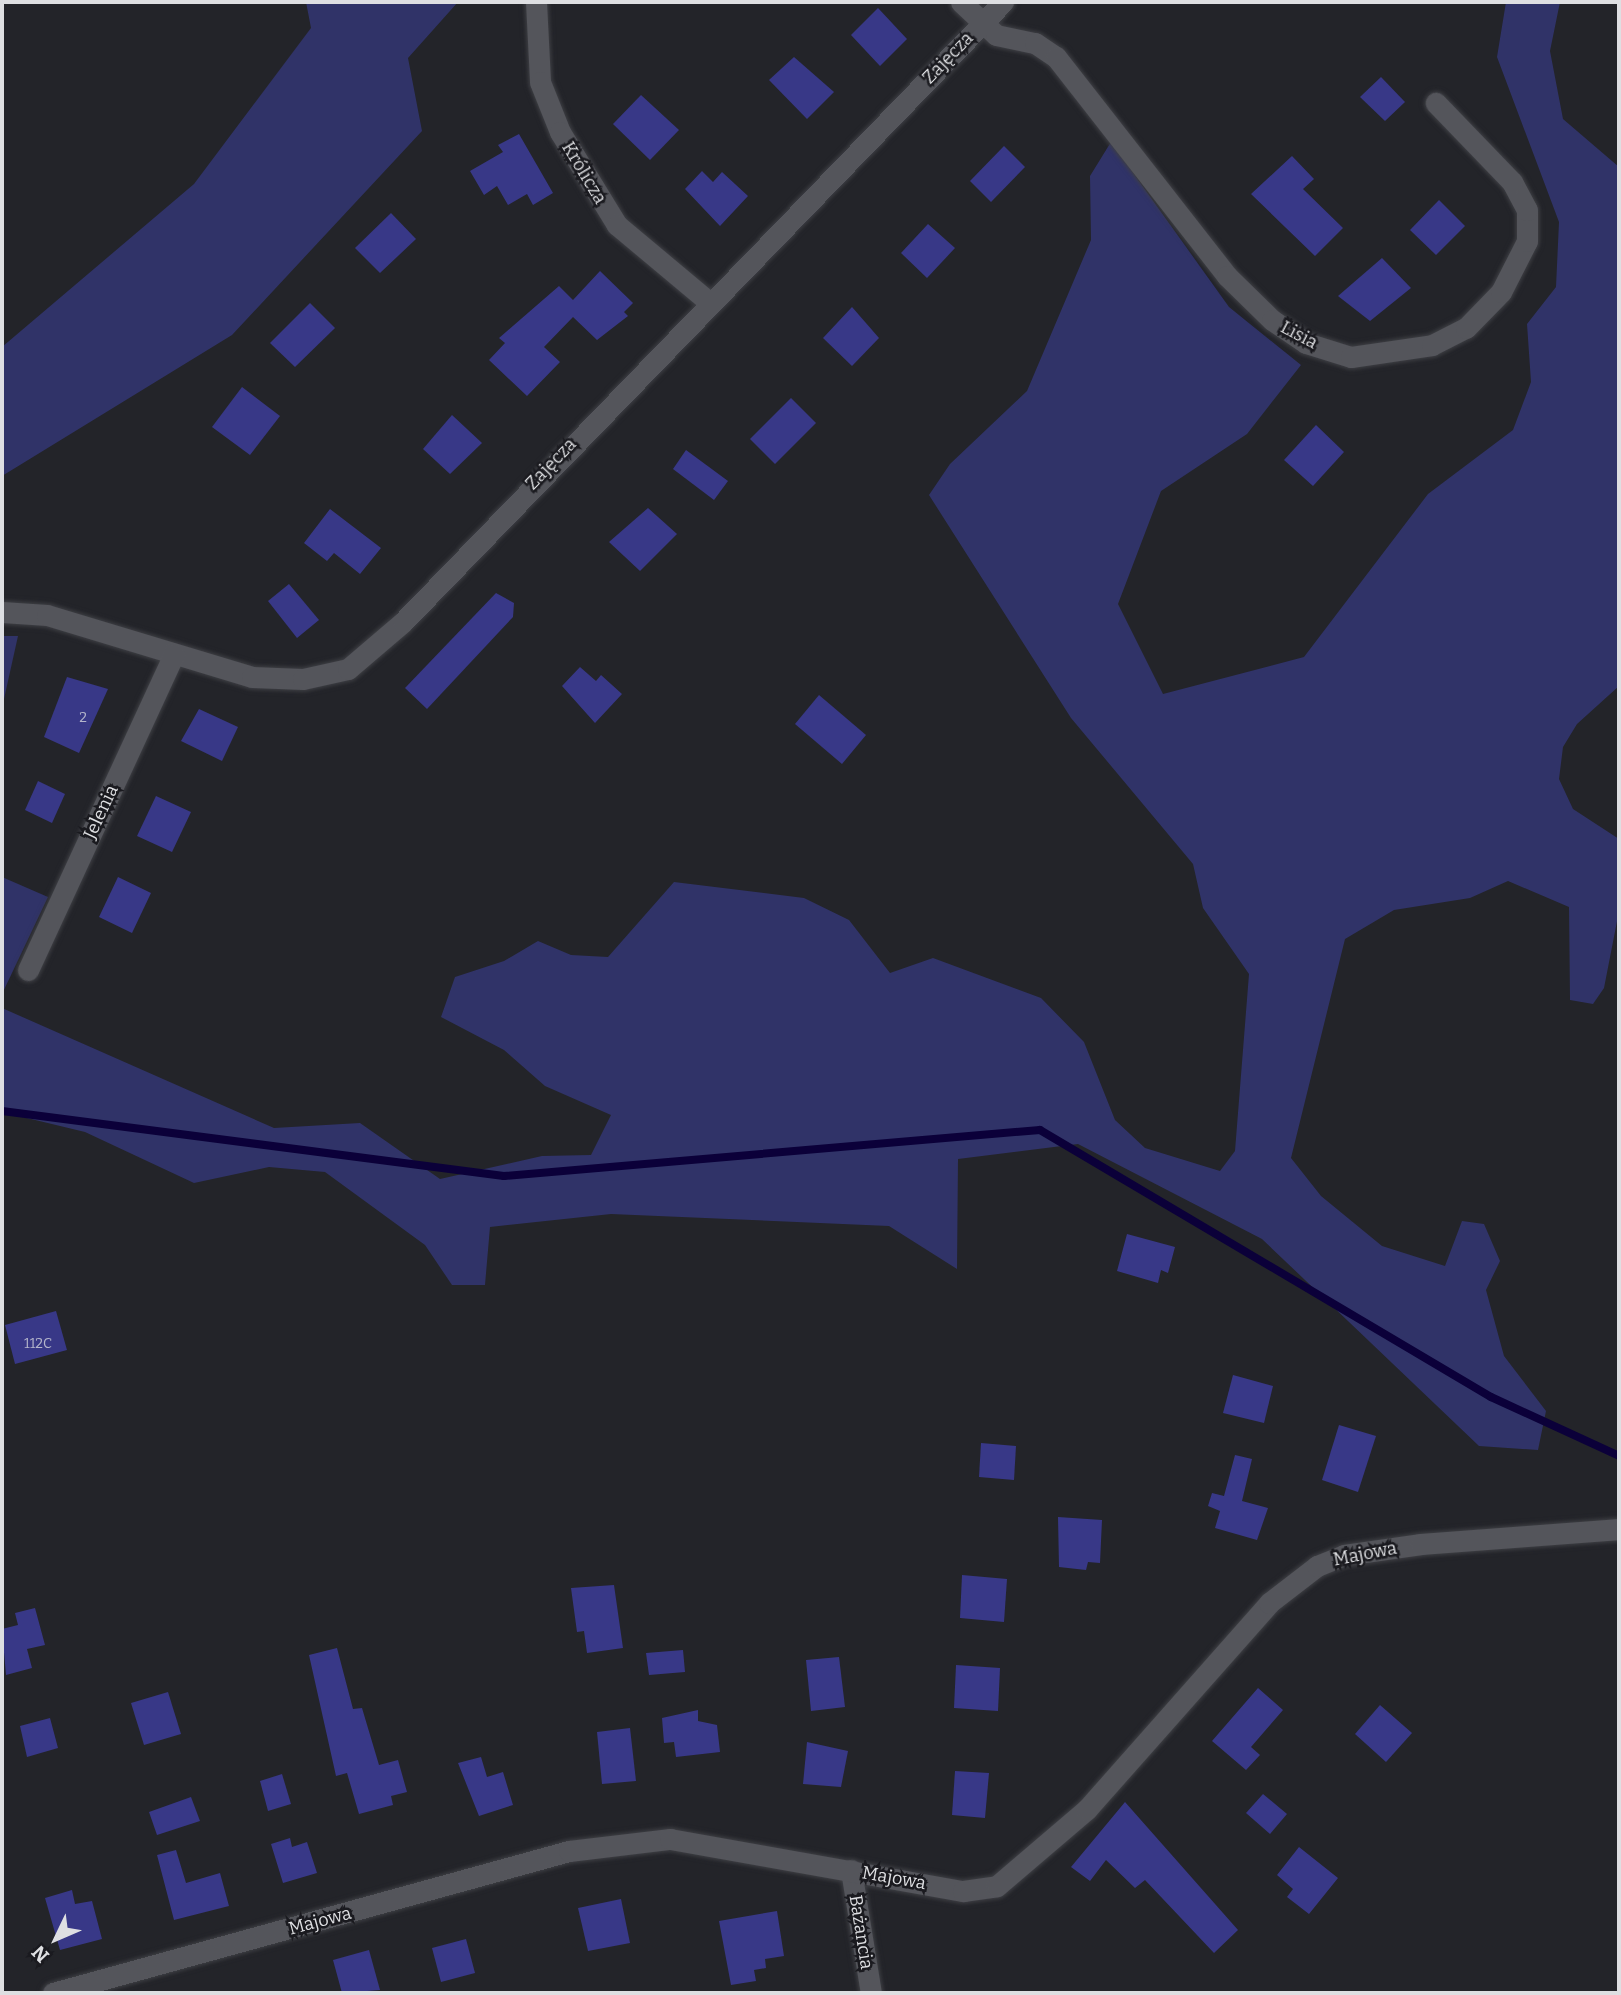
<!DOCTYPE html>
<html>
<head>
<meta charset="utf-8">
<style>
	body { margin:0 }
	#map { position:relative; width:1621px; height:1995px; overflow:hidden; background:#232429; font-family:Bitter,serif }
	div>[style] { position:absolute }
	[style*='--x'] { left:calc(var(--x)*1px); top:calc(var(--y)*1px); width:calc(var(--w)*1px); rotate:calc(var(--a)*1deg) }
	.green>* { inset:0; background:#303368 }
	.stream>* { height:8px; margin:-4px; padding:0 4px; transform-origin:4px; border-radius:4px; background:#0b0039 }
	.building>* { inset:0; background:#383887 }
	.roads { filter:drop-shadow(0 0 2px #3e3f44) drop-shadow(0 0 2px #3e3f44) }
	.minor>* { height:21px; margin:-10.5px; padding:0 10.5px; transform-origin:10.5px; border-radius:10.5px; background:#54555b }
	.tertiary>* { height:21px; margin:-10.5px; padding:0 10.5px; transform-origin:10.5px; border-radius:10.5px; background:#54555b }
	span { translate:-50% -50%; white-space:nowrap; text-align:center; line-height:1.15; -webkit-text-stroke:5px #1a1a1f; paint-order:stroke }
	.number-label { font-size:14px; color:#b4b5cb }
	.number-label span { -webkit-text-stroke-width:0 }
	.street-label { font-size:18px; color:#dedfe2 }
	.frame { position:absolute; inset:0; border:4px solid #dedfe2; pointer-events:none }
	.north { position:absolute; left:21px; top:1904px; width:70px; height:70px; -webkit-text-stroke:5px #1a1a1f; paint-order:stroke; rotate:226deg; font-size:19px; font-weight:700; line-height:28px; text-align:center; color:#dedfe2 }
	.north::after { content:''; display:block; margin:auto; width:24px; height:32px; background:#dedfe2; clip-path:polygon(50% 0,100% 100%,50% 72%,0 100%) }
</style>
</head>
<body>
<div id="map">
	<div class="green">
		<div style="clip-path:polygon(306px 2px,458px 2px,408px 58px,422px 131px,232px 335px,2px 476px,2px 347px,194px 184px,311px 28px)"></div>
		<div style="clip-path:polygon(1506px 2px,1560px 2px,1550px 51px,1563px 119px,1619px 167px,1619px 686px,1577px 724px,1563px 747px,1559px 779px,1573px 809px,1619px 839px,1619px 911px,1604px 988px,1593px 1004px,1570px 1000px,1569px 907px,1508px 881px,1470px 898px,1394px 910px,1345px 939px,1291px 1158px,1321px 1196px,1382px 1246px,1445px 1266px,1462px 1221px,1484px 1224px,1500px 1261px,1486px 1290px,1504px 1356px,1546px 1411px,1538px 1450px,1479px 1446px,1262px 1239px,1078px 1144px,958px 1159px,957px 1269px,889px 1226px,611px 1214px,490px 1227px,485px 1285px,452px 1285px,425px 1245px,325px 1172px,269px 1167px,194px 1183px,85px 1132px,2px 1112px,2px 1008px,274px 1128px,360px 1123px,440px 1179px,542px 1156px,591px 1155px,611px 1115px,545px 1086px,504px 1050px,441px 1017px,455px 977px,504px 961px,538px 941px,571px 955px,608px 957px,674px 882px,804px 898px,849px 920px,890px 973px,933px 958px,1041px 998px,1084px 1042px,1115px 1120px,1145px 1148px,1220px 1171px,1235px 1151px,1249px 974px,1203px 908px,1193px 864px,1071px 718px,929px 495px,950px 464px,1027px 391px,1091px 240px,1090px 176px,1111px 142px,1229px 307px,1301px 365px,1247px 434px,1161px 491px,1118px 604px,1163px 694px,1304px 657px,1428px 494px,1513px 430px,1531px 382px,1527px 324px,1556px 287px,1559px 222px,1497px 57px)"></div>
		<div style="clip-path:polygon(2px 636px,18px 636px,2px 708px)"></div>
		<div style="clip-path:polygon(2px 877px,48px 897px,2px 994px)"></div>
	</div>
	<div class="stream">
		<div style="--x:2;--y:1111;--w:506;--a:7.38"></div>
		<div style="--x:504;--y:1176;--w:538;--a:-4.91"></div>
		<div style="--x:1040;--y:1130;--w:524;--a:30.63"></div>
		<div style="--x:1491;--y:1397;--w:141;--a:24.7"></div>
	</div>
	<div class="building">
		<div style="clip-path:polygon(878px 8px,907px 39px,880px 66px,851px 35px)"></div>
		<div style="clip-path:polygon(794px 57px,834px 92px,807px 119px,769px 80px)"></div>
		<div style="clip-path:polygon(1381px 77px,1405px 102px,1385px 121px,1360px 97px)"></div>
		<div style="clip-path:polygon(641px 95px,679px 130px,650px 160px,613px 124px)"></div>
		<div style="clip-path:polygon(519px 134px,553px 193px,533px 205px,527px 194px,508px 205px,497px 186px,484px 195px,470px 171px,503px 152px,498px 145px)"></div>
		<div style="clip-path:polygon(1004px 146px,1025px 167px,991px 202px,970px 181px)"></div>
		<div style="clip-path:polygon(1292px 156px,1314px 179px,1303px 189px,1343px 228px,1315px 256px,1251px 194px)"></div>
		<div style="clip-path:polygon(702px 171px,713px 182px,722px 172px,748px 196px,720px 226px,685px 189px)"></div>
		<div style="clip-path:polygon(1439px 200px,1465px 226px,1436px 255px,1410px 230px)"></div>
		<div style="clip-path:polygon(391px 213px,416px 239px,380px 273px,355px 248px)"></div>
		<div style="clip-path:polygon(928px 224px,955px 248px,927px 278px,901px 253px)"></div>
		<div style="clip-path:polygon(1382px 258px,1411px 288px,1370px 321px,1338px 296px)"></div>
		<div style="clip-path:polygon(600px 271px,633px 303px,624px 312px,628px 316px,597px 340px,573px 317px,544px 347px,560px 362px,527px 396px,489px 360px,505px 343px,499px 338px,559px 286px,573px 300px)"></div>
		<div style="clip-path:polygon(310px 303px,335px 328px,295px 367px,270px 343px)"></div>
		<div style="clip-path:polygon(852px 307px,879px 338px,852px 366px,823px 338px)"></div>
		<div style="clip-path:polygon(242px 387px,280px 416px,250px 455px,212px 427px)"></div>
		<div style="clip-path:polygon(791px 398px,816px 423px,775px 464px,750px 439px)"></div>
		<div style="clip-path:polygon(452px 415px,482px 443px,450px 474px,423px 449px)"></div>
		<div style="clip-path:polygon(1316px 425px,1344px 452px,1313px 486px,1284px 460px)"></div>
		<div style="clip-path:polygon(686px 450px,728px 481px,714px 500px,673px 469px)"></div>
		<div style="clip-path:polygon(648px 508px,677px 534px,640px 571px,609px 542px)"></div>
		<div style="clip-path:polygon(330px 509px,381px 548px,360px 574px,334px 553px,327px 561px,304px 543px)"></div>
		<div style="clip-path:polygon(289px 584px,319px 620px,297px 638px,268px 601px)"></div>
		<div style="clip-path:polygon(496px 593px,514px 603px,513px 617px,427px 709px,405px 688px)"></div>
		<div style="clip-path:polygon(580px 667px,596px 681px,601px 675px,622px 694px,595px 723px,562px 686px)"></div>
		<div style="clip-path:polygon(67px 677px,108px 689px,79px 753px,44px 737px)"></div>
		<div style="clip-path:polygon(819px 695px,866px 735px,842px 764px,795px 724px)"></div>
		<div style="clip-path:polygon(199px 709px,238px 727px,222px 761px,181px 741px)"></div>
		<div style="clip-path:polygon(38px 781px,65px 794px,52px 823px,25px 810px)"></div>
		<div style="clip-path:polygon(156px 796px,191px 812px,172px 852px,137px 836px)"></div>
		<div style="clip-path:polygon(118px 877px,151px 893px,132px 933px,99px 917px)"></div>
		<div style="clip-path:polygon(1127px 1234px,1175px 1247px,1168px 1273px,1161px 1270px,1158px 1283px,1117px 1271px)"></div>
		<div style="clip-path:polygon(56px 1311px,67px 1350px,15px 1364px,5px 1325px)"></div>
		<div style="clip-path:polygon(1233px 1375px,1273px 1386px,1264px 1423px,1223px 1413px)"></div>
		<div style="clip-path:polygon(1339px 1425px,1376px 1436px,1358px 1492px,1322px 1480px)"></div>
		<div style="clip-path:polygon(981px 1443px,1016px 1446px,1014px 1480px,979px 1477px)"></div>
		<div style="clip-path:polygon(1235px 1455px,1252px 1459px,1242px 1501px,1268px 1508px,1257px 1540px,1215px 1528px,1220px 1511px,1208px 1506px,1212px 1493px,1224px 1496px)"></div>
		<div style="clip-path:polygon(1058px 1517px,1102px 1520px,1100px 1563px,1088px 1562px,1086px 1570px,1059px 1567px)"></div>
		<div style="clip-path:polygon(962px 1575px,1007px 1579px,1004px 1622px,960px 1618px)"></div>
		<div style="clip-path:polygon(614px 1585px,623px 1648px,587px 1653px,584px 1631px,577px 1632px,571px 1588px)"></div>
		<div style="clip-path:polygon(35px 1608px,45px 1645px,27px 1649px,32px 1668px,6px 1675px,2px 1629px,18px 1625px,15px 1613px)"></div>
		<div style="clip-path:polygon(337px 1648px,353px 1709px,362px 1708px,379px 1765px,398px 1760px,407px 1792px,391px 1796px,393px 1805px,359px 1814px,347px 1773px,336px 1776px,309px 1655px)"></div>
		<div style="clip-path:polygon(683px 1650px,685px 1672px,649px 1675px,646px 1653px)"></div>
		<div style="clip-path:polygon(839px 1657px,845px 1707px,811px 1711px,806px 1660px)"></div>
		<div style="clip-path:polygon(956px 1665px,1000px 1668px,998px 1711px,954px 1708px)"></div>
		<div style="clip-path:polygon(1258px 1688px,1283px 1710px,1251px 1747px,1260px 1755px,1246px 1770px,1212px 1741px)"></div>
		<div style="clip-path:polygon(168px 1692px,181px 1734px,144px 1745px,131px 1703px)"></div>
		<div style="clip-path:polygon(1380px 1705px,1412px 1733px,1386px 1762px,1355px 1734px)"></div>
		<div style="clip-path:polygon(698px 1710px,698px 1721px,717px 1725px,720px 1752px,676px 1757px,674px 1742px,664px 1743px,662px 1718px)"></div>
		<div style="clip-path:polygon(50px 1718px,58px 1748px,27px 1757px,20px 1726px)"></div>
		<div style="clip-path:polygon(630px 1728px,636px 1781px,602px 1784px,597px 1732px)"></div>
		<div style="clip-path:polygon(807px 1742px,848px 1751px,841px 1787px,803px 1784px)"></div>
		<div style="clip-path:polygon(481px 1757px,487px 1777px,503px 1772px,513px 1805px,479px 1816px,458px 1763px)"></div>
		<div style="clip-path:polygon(955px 1771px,989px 1773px,985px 1818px,952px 1815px)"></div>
		<div style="clip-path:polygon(282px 1774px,291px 1804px,268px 1811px,260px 1781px)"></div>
		<div style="clip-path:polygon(1263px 1794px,1287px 1814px,1270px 1834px,1246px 1813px)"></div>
		<div style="clip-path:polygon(191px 1797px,200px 1821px,157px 1835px,149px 1812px)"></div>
		<div style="clip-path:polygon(1125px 1802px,1238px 1930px,1214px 1953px,1145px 1880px,1135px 1888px,1106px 1860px,1090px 1881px,1071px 1867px)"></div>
		<div style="clip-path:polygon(290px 1838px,292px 1847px,307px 1842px,317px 1873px,283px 1883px,271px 1844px)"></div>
		<div style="clip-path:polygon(1299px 1847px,1338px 1878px,1309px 1914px,1287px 1897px,1293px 1889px,1277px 1875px)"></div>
		<div style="clip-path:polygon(176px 1850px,186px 1883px,220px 1873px,229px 1906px,174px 1920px,157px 1855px)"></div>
		<div style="clip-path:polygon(72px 1890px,75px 1904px,92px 1901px,102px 1939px,60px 1950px,45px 1898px)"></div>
		<div style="clip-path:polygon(621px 1899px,630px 1943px,588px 1951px,578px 1908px)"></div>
		<div style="clip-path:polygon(777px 1911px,784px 1956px,765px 1959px,766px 1968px,754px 1970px,756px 1981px,731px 1985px,719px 1921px)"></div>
		<div style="clip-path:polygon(466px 1939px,475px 1973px,441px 1982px,432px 1948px)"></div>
		<div style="clip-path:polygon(369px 1950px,380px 1990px,342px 1993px,333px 1960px)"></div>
	</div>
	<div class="roads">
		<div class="minor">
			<div style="--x:536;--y:2;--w:80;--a:87.1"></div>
			<div style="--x:540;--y:82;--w:54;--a:68.2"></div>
			<div style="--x:560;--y:132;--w:109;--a:58.5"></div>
			<div style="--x:617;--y:225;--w:120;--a:39.9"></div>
			<div style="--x:961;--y:2;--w:48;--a:43.3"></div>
			<div style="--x:996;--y:35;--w:40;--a:12"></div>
			<div style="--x:1035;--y:43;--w:25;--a:34"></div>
			<div style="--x:1056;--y:57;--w:278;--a:52"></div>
			<div style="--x:1227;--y:276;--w:63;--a:44.4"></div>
			<div style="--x:1272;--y:320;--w:41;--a:34.1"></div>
			<div style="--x:1306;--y:343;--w:47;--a:17.3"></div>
			<div style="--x:1351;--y:357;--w:82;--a:-8.4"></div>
			<div style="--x:1432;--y:345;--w:38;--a:-27"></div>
			<div style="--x:1466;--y:328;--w:50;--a:-45.8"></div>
			<div style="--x:1501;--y:292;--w:57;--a:-63"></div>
			<div style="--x:1527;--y:241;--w:31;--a:-90"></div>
			<div style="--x:1527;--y:210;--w:32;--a:-118"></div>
			<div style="--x:1512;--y:182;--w:110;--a:-133.9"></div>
			<div style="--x:2;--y:612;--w:45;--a:3.8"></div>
			<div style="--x:47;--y:615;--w:214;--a:16.8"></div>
			<div style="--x:252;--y:677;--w:51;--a:2.2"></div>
			<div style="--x:303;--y:679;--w:46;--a:-12.5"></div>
			<div style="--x:348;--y:669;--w:72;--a:-40.5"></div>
			<div style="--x:403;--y:622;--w:863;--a:-45.94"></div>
			<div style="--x:28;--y:970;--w:348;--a:-65.2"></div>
			<div style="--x:851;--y:1870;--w:125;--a:80.8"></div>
		</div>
		<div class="tertiary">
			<div style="--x:53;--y:1993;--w:535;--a:-15.39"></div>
			<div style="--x:569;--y:1851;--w:102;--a:-6.8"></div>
			<div style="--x:670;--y:1839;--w:298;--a:10.1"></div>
			<div style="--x:963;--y:1891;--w:34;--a:-8"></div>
			<div style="--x:997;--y:1886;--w:118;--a:-40.5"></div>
			<div style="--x:1087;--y:1809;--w:275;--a:-48.5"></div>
			<div style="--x:1269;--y:1603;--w:61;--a:-37.6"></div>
			<div style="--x:1317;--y:1566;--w:29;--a:-22"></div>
			<div style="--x:1344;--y:1555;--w:78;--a:-8.1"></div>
			<div style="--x:1421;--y:1544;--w:199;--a:-4.3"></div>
		</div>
	</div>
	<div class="number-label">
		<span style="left:83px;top:718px">2</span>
		<span style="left:38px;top:1344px">112C</span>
	</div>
	<div class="street-label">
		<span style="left:948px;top:58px;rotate:-46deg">Zajęcza</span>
		<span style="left:584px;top:173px;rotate:59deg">Królicza</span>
		<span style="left:1299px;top:335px;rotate:28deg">Lisia</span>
		<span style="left:551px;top:464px;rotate:-46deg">Zajęcza</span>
		<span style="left:101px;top:812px;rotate:-65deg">Jelenia</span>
		<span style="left:1365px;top:1554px;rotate:-11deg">Majowa</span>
		<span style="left:894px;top:1878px;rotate:10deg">Majowa</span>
		<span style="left:320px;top:1921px;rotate:-15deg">Majowa</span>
		<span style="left:861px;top:1932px;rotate:81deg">Bażancia</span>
	</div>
	<div class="frame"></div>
	<div class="north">N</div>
</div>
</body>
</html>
